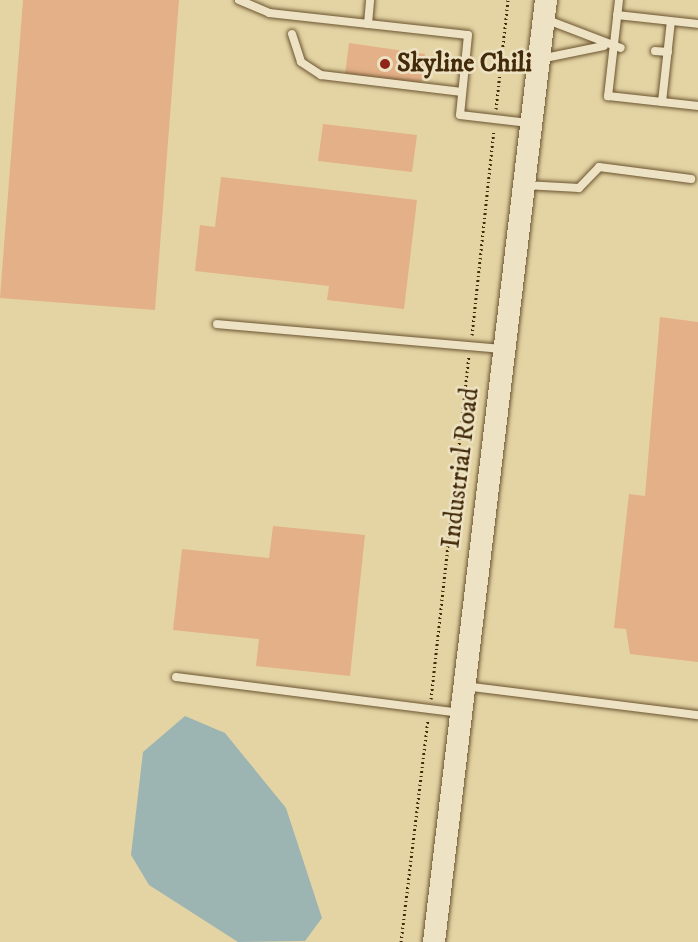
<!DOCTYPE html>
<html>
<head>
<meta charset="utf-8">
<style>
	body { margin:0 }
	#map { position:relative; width:698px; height:942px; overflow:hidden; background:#e4d4a4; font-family:"IM FELL DW Pica",serif }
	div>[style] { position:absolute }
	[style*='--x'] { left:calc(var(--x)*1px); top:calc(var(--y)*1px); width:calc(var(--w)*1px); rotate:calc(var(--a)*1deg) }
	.water>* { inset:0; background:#9cb5b3 }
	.building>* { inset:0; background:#e3b087 }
	.path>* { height:3px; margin-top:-1.5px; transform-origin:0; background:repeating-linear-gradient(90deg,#432a09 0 1.5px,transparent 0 4.5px) }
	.roads { filter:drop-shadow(0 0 2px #6b5430) drop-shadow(0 0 2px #6b5430) }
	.service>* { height:8px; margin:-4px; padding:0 4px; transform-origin:4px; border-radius:4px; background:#ede3c4 }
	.secondary>* { height:22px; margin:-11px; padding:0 11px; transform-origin:11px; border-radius:11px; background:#ede3c4 }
	.dots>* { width:16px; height:16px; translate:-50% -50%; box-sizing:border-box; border:3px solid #ede3c4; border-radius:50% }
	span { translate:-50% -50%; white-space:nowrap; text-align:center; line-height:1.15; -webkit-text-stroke:5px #ede3c4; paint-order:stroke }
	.poi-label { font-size:26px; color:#432a09; font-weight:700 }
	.left { translate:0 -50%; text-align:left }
	.street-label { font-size:26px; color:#432a09 }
</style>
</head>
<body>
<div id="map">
	<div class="water">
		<div style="clip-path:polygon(185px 716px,225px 733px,286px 808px,322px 918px,305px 941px,238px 942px,149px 885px,131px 855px,143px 752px)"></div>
	</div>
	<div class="building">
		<div style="clip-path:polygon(23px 0,179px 0,155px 310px,0 298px)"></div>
		<div style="clip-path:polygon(349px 43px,425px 54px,421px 85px,345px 74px)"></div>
		<div style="clip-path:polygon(323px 124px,417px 135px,412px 172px,318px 161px)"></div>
		<div style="clip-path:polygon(221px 177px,417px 200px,404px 309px,327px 300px,329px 286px,195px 271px,200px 225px,215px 227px)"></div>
		<div style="clip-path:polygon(660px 317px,698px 322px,698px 662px,630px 654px,626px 629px,614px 628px,629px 494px,645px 496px)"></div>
		<div style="clip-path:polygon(273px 526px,365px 535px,350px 676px,256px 666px,259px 639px,173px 630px,182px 549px,269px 558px)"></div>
	</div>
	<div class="path">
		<div style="--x:496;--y:109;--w:110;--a:-83.7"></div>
		<div style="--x:472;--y:335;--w:206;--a:-83.9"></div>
		<div style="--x:431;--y:699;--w:344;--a:-83.7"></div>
		<div style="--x:401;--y:942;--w:224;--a:-83.1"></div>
	</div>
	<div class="roads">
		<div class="service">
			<div style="--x:239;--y:0;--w:33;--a:23"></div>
			<div style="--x:269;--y:13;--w:200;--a:6.3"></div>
			<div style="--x:468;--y:35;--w:80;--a:95.7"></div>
			<div style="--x:460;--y:115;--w:69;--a:6.6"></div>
			<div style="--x:619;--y:0;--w:97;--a:96.5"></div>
			<div style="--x:608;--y:96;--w:91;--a:6.3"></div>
			<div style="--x:617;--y:15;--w:81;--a:6.3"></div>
			<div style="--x:545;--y:19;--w:81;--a:20.9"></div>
			<div style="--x:368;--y:24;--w:24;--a:-85"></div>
			<div style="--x:292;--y:34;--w:29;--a:72"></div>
			<div style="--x:301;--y:62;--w:24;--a:33"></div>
			<div style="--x:321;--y:75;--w:142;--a:6.9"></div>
			<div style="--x:655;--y:51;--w:13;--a:4"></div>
			<div style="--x:540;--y:59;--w:65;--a:-11.5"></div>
			<div style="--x:662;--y:102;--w:81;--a:-83.7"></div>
			<div style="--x:525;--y:185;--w:54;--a:3.2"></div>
			<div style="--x:579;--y:188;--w:29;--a:-46"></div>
			<div style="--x:599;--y:167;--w:93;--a:7.4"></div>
			<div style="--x:217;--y:324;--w:288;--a:5"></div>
			<div style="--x:176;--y:677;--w:287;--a:7.2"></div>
			<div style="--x:464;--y:686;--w:236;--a:7.1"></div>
		</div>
		<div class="secondary">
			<div style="--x:434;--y:942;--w:949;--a:-83.22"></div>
		</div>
	</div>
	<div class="dots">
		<div style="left:385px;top:64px;background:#8f2418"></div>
	</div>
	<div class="poi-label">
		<span class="left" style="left:397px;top:64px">Skyline Chili</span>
	</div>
	<div class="street-label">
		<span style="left:461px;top:468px;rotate:-83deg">Industrial Road</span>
	</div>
</div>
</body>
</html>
